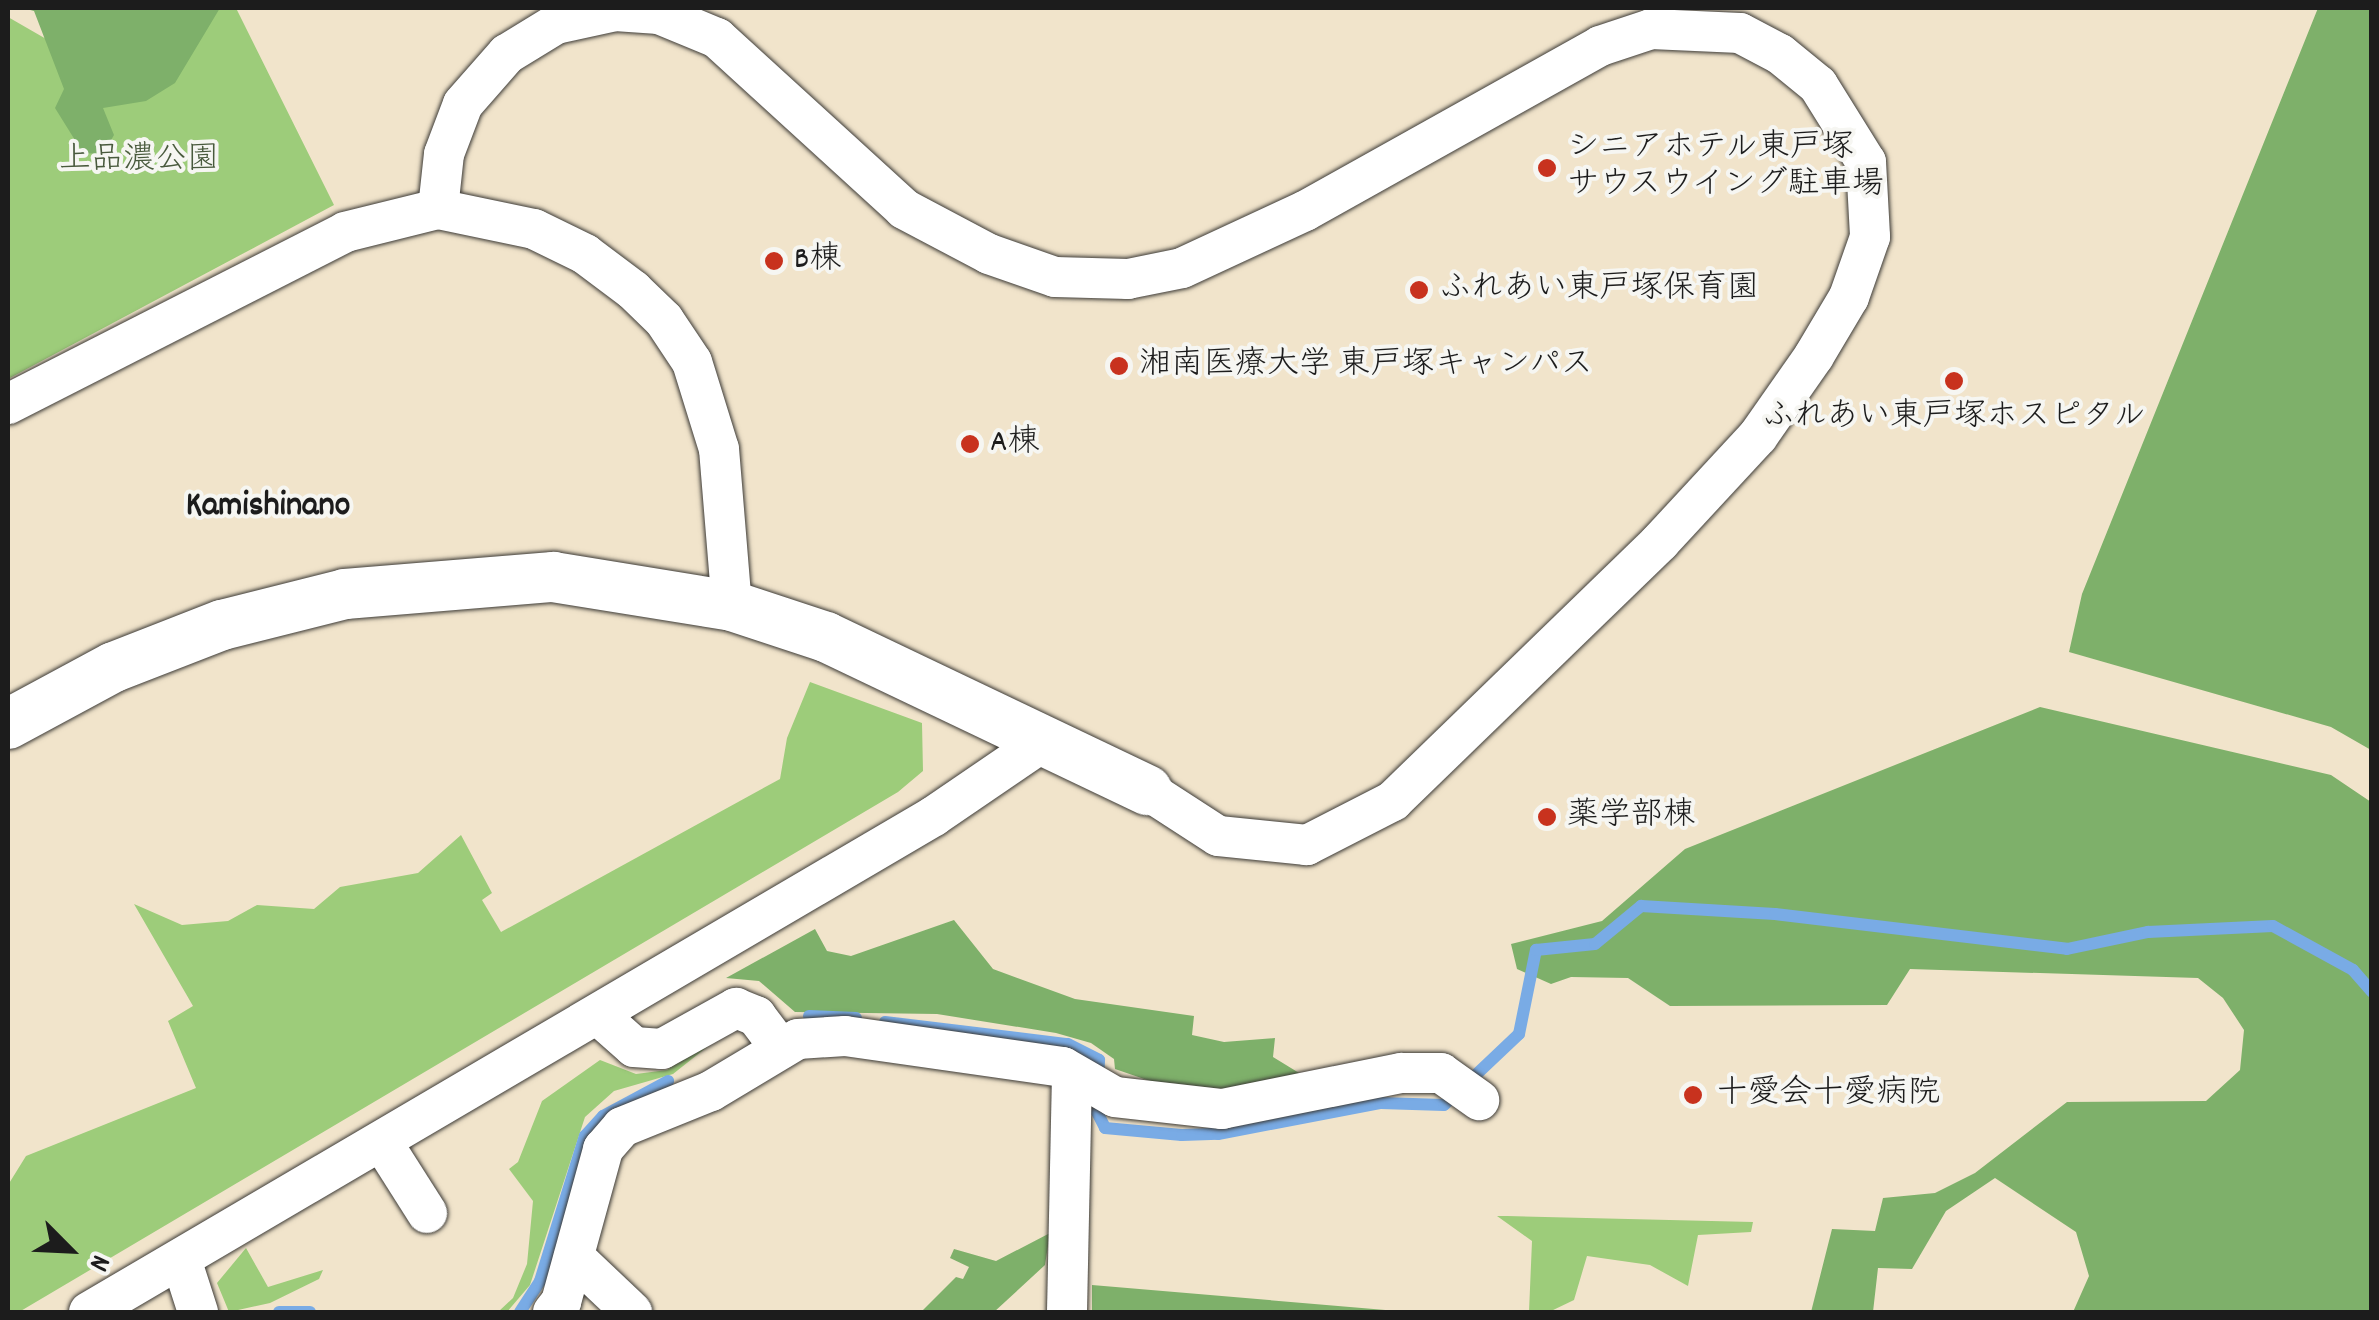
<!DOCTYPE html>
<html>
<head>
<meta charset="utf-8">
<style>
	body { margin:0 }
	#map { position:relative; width:2379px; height:1320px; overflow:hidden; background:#f1e4cb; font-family:Dekko,"Klee One",sans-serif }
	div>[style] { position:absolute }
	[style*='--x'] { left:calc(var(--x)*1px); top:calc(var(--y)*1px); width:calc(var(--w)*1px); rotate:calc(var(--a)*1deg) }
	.green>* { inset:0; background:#9dcc7a }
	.forest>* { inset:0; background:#7eb06a }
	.stream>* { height:12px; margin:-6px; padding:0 6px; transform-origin:6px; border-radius:6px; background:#79abe5 }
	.roads { filter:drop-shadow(0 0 2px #3c3a36) drop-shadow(0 0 2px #3c3a36) }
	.minor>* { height:40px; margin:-20px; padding:0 20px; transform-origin:20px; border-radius:20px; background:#fff }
	.tertiary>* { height:50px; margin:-25px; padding:0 25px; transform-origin:25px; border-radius:25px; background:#fff }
	.dots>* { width:28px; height:28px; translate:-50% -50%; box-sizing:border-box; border:5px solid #f6f6f2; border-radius:50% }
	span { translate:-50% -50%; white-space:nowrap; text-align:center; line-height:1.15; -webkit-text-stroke:8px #f6f6f2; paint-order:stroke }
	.poi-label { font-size:32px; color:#1c1c1c }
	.left { translate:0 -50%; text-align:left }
	.park-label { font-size:32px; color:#495a3d }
	.neighbourhood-label { font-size:35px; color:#1c1c1c; font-weight:700 }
	.frame { position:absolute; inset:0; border:10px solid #1c1c1c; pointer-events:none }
	.north { position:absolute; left:20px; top:1200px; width:100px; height:100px; -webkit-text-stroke:8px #f6f6f2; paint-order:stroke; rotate:114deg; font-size:28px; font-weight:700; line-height:40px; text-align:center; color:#1c1c1c }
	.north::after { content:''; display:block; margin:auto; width:35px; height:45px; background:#1c1c1c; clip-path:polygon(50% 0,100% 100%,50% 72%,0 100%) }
</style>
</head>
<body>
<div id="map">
	<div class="green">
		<div style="clip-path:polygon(162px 8px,236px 8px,334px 205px,8px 379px,8px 17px,67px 51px)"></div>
		<div style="clip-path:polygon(810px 682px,922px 723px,923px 771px,898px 792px,19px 1312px,8px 1312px,8px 1185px,26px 1156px,196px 1088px,168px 1021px,193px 1006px,134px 904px,182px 925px,228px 921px,257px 905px,314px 909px,340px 887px,418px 873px,461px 835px,492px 893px,482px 900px,501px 932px,780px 779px,787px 738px)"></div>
		<div style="clip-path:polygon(726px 1032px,673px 1074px,614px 1091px,585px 1117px,530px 1285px,507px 1312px,498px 1312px,513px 1298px,527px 1264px,533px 1201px,509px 1169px,518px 1162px,542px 1101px,600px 1060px,636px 1074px,667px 1070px)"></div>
		<div style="clip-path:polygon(1497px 1216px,1507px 1216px,1753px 1222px,1751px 1232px,1698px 1235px,1688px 1286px,1650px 1265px,1587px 1256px,1574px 1300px,1549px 1312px,1529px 1312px,1532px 1241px)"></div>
		<div style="clip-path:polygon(246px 1248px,268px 1287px,323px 1270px,319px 1279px,270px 1303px,229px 1312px,217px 1283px)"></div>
	</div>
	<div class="forest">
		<div style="clip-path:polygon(23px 8px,220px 8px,175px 83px,146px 101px,103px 108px,114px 135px,103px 154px,83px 153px,55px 108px,64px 89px,34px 11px)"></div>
		<div style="clip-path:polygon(2318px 8px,2371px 8px,2371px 750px,2331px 727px,2069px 652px,2082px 594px)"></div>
		<div style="clip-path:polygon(2040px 707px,2331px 775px,2371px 802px,2371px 1312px,2073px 1312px,2089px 1276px,2076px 1232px,1995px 1178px,1946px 1211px,1912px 1269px,1878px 1268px,1873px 1312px,1811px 1312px,1832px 1229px,1875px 1231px,1883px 1198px,1935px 1193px,1975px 1173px,2067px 1102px,2206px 1101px,2240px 1070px,2244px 1030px,2223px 998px,2198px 978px,1910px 969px,1887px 1005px,1670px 1006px,1628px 978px,1571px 977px,1551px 984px,1517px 969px,1511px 944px,1602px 921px,1685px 849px)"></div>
		<div style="clip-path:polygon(954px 920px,993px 969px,1075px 999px,1194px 1016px,1192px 1035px,1224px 1042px,1275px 1038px,1273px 1057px,1304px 1076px,1239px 1091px,1150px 1081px,1115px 1069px,1114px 1059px,1091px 1043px,1056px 1033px,937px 1014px,795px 1012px,759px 981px,726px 978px,815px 929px,827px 951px,851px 956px)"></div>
		<div style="clip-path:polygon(1050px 1233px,1045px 1265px,994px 1312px,921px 1312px,956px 1277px,963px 1279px,969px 1267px,950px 1258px,954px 1249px,996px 1261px)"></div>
		<div style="clip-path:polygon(1092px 1285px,1409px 1312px,1092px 1312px)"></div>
	</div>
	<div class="stream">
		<div style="--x:809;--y:1016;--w:47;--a:2.4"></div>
		<div style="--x:885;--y:1022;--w:184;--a:6.9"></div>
		<div style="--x:1068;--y:1044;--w:35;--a:27"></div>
		<div style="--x:1099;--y:1060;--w:52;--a:92.2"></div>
		<div style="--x:1097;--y:1112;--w:18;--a:63"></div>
		<div style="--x:1105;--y:1128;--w:77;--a:5.2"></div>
		<div style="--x:1182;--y:1135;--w:36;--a:-2"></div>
		<div style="--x:1218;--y:1134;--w:166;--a:-10.8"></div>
		<div style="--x:1381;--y:1103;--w:63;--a:1.8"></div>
		<div style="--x:1444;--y:1105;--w:103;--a:-43.4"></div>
		<div style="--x:1519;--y:1034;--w:86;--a:-78.6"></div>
		<div style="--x:1536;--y:950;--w:59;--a:-5.8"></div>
		<div style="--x:1595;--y:944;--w:60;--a:-39.6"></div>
		<div style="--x:1641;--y:906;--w:134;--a:3.4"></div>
		<div style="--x:1775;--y:914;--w:294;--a:6.8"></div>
		<div style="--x:2067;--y:949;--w:83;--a:-11.9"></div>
		<div style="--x:2148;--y:932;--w:125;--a:-2.7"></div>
		<div style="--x:2273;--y:926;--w:91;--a:28.8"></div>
		<div style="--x:2353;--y:970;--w:29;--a:49"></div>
		<div style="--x:279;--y:1312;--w:31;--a:0"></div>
		<div style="--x:520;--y:1312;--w:37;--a:-57"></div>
		<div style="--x:540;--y:1281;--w:152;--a:-72.8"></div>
		<div style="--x:585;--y:1136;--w:27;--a:-48"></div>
		<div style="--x:603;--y:1116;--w:74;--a:-28.3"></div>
	</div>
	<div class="roads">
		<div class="minor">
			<div style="--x:438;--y:209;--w:55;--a:-83.8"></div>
			<div style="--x:444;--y:154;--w:53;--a:-69.2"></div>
			<div style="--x:463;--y:104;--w:67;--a:-48.7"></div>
			<div style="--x:507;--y:54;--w:57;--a:-31.5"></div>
			<div style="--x:556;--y:24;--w:60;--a:-12.4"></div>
			<div style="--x:615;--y:11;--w:44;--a:3.9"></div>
			<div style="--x:659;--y:14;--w:63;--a:22.5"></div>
			<div style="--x:717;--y:38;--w:253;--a:42.4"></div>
			<div style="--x:904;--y:209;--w:96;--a:27.9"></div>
			<div style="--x:989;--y:254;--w:70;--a:19.2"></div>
			<div style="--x:1055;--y:277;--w:73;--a:1.6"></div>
			<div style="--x:1128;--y:279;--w:55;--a:-11.5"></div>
			<div style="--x:1182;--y:268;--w:136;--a:-24.9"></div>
			<div style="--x:1305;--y:211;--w:338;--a:-29.2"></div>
			<div style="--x:1600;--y:46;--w:54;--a:-18.4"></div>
			<div style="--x:1651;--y:29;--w:89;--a:2.6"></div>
			<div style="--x:1740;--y:33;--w:45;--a:27.7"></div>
			<div style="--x:1780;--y:54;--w:49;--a:39.2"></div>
			<div style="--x:1818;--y:85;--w:91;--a:58.1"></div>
			<div style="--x:1866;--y:162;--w:75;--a:86.9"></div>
			<div style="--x:1870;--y:237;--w:64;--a:109.3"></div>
			<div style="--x:1849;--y:297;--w:69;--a:120.7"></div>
			<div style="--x:1814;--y:356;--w:98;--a:125"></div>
			<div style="--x:1758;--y:436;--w:144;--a:132.8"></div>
			<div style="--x:1660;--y:542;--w:372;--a:135.9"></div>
			<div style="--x:1393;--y:801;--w:97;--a:152.9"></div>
			<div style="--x:1307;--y:845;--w:89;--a:-174.2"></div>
			<div style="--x:1218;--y:836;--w:85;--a:-147.1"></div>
			<div style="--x:8;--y:404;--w:378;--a:-27"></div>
			<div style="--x:345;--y:232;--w:96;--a:-13.9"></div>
			<div style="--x:438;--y:209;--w:98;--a:11.8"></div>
			<div style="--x:534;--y:229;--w:57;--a:26.1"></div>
			<div style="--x:585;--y:254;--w:60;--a:36.9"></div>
			<div style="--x:633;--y:290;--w:43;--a:44.1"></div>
			<div style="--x:664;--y:320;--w:50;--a:56.3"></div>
			<div style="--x:692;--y:362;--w:91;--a:72.8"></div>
			<div style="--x:719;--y:449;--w:158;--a:85.3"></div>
			<div style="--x:598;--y:1015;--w:48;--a:41.6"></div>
			<div style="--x:634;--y:1047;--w:28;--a:4"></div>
			<div style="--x:662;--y:1049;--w:85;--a:-29"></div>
			<div style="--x:736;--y:1008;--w:22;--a:22"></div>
			<div style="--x:756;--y:1016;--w:41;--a:52.9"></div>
			<div style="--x:382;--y:1142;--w:84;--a:57.6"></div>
			<div style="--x:574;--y:1257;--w:80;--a:43.5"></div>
			<div style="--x:181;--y:1259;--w:56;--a:72.2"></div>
			<div style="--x:89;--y:1312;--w:980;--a:-30.41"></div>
			<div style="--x:934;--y:816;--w:137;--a:-34.3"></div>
			<div style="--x:553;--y:1312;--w:13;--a:-51"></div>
			<div style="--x:561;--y:1302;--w:159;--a:-74.6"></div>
			<div style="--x:603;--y:1149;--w:29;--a:-49"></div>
			<div style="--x:622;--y:1127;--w:96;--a:-22"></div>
			<div style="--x:711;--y:1091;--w:101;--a:-30.9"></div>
			<div style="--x:798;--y:1039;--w:47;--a:-3.7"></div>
			<div style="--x:845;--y:1036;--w:220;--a:8.1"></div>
			<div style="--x:1063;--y:1067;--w:60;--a:30"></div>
			<div style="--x:1115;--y:1097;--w:108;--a:6.4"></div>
			<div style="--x:1222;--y:1109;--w:183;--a:-11.4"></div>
			<div style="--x:1401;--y:1073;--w:40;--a:0"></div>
			<div style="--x:1441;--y:1073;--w:47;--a:35.4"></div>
			<div style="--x:1067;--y:1312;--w:238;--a:-88.8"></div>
		</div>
		<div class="tertiary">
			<div style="--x:8;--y:724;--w:120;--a:-28.3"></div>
			<div style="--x:114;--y:667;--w:116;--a:-21.3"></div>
			<div style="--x:222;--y:625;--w:127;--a:-14.1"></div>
			<div style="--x:345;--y:594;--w:209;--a:-4.7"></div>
			<div style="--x:553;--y:577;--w:181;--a:9.2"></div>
			<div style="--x:732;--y:606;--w:99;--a:18.3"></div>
			<div style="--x:826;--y:637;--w:356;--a:25.5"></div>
		</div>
	</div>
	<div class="dots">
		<div style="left:1547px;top:168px;background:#c8321e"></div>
		<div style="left:774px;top:261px;background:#c8321e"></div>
		<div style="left:1419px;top:290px;background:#c8321e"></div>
		<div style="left:1119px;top:366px;background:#c8321e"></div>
		<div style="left:1954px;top:381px;background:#c8321e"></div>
		<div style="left:970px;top:444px;background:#c8321e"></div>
		<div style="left:1547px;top:817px;background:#c8321e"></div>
		<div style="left:1693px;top:1095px;background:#c8321e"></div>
	</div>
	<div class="poi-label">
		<span class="left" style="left:1567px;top:168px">シニアホテル東戸塚<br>サウスウイング駐車場</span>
		<span class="left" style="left:794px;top:261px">B棟</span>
		<span class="left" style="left:1439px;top:290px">ふれあい東戸塚保育園</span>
		<span class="left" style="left:1139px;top:366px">湘南医療大学 東戸塚キャンパス</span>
		<span style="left:1954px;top:418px">ふれあい東戸塚ホスピタル</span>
		<span class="left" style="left:990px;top:444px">A棟</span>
		<span class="left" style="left:1567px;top:817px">薬学部棟</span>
		<span class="left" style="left:1716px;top:1095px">十愛会十愛病院</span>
	</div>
	<div class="park-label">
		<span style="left:139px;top:161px">上品濃公園</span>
	</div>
	<div class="neighbourhood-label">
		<span style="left:268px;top:507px">Kamishinano</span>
	</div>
	<div class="frame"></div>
	<div class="north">N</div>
</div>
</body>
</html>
